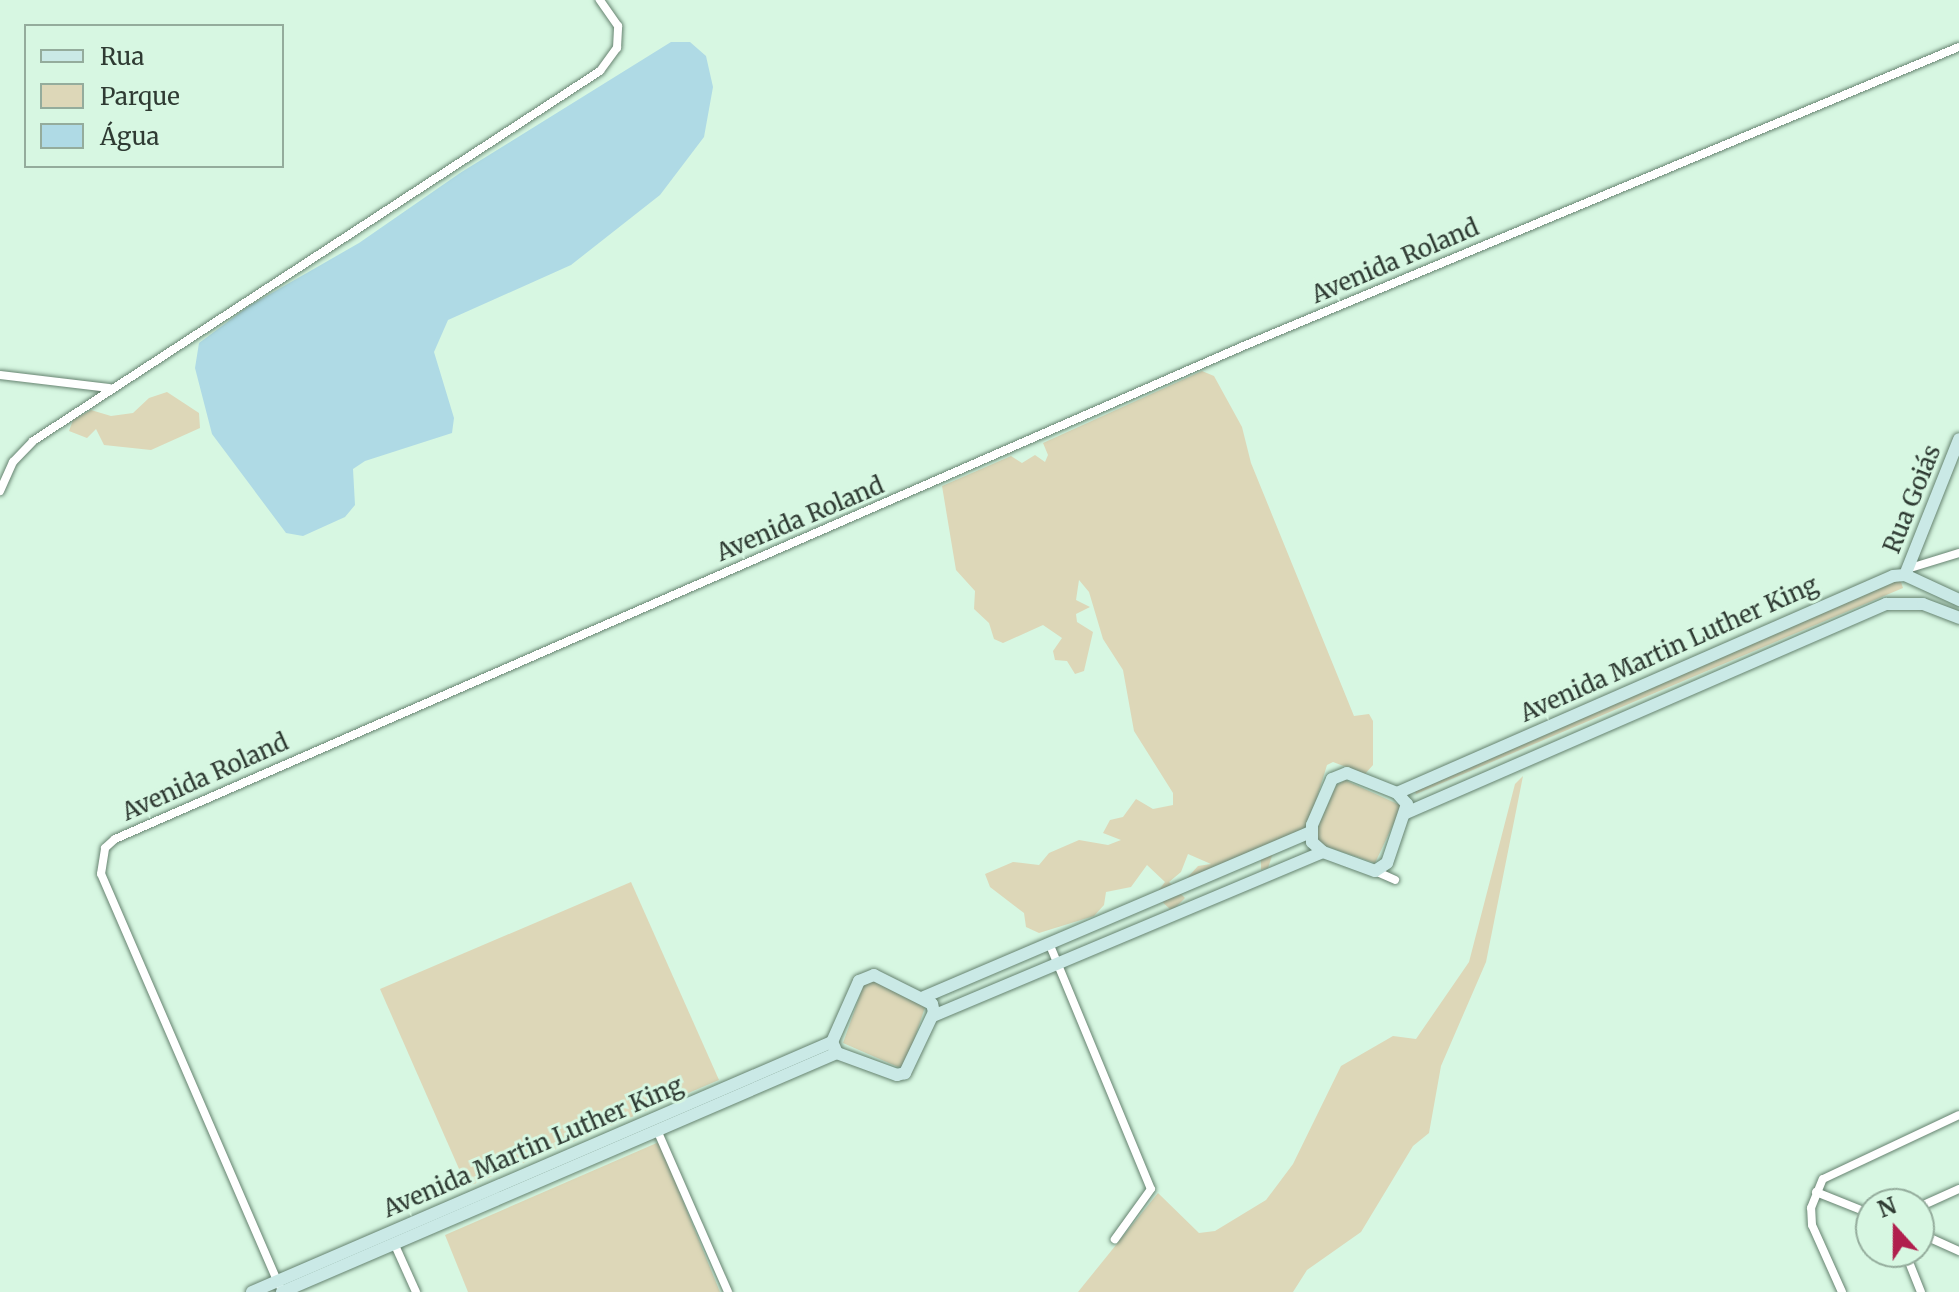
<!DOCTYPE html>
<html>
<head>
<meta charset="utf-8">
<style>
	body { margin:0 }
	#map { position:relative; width:1959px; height:1292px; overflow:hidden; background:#d7f7e2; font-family:Merriweather,serif }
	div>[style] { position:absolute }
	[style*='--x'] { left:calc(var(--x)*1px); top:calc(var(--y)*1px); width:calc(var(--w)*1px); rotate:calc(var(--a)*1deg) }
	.green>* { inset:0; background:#ddd7b8 }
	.water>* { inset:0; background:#afdae5 }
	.roads { filter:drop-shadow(0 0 2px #668370) drop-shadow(0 0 2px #668370) }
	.street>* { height:8px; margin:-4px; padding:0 4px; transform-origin:4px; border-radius:4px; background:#fff }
	.secondary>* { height:12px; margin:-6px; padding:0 6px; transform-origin:6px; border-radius:6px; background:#cae9e6 }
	span { translate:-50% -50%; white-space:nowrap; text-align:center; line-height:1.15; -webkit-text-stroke:6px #d7f7e2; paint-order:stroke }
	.street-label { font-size:24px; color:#2f3b33 }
	.legend { position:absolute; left:24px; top:24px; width:260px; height:144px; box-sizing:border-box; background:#d7f7e2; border:2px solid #94ac9c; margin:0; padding:10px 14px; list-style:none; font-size:24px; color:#2f3b33 }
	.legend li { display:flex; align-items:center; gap:16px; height:40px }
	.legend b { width:40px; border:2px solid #94ac9c }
	.north { position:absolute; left:1855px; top:1188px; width:80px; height:80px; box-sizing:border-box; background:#d7f7e2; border:2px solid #94ac9c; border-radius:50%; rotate:339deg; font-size:22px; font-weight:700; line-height:32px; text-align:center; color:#2f3b33 }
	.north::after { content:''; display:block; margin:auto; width:28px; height:36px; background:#b01f4d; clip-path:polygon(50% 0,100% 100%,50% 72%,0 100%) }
</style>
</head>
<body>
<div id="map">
	<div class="green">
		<div style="clip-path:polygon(1202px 371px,1214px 376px,1242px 427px,1251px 463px,1354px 716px,1369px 714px,1373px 721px,1373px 765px,1365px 774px,1333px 762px,1327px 765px,1307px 830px,1273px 853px,1268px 868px,1261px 870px,1261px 856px,1234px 865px,1227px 874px,1187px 878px,1198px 866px,1211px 864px,1188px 854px,1181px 872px,1169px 882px,1185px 898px,1172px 911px,1155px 895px,1165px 882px,1147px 865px,1131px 887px,1106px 892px,1104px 905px,1094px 916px,1039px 933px,1026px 927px,1024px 913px,990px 887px,985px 874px,1013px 862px,1039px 865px,1049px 853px,1079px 840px,1108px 845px,1121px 840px,1103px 833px,1110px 820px,1123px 817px,1136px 799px,1153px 809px,1173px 805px,1173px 793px,1134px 731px,1123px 670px,1103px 639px,1089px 592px,1079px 580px,1076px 600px,1090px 607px,1076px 614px,1077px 622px,1093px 632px,1084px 671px,1075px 674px,1067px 661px,1055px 660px,1053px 651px,1062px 638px,1043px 625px,1003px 643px,994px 639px,989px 623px,974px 609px,975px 591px,956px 570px,942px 486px,1011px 456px,1022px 463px,1035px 455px,1045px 462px,1048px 455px,1043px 443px)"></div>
		<div style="clip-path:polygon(167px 392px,199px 413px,200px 428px,151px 450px,104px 445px,96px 429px,87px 438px,69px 431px,73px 420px,91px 410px,111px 416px,133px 413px,149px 398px)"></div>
		<div style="clip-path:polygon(1900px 579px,1903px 588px,1416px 794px,1413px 787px)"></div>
		<div style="clip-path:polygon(1523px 776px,1486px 962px,1441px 1066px,1429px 1133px,1413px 1146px,1361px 1232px,1307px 1270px,1293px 1292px,1078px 1292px,1158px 1193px,1199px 1233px,1215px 1231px,1266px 1200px,1293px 1164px,1341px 1066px,1393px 1036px,1416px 1039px,1469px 962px,1515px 784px)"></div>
		<div style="clip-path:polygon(1345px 780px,1402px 806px,1375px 863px,1319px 844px,1315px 834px,1336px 786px)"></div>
		<div style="clip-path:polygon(631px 882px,719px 1080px,467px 1187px,380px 989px)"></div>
		<div style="clip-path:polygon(873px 981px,925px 1007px,906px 1065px,898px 1067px,843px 1043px,864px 984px)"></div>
		<div style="clip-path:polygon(659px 1142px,720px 1292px,468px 1292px,445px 1235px)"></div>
	</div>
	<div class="water">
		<div style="clip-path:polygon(671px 42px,690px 42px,706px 56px,713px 87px,704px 137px,660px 195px,571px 265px,448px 320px,434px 352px,454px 418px,452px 433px,365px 461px,353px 469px,355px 505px,345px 517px,303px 536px,286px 533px,212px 434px,195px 368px,199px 343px,249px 306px,359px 243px,460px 173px)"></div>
	</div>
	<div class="roads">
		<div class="street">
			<div style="--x:0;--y:375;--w:110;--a:6.8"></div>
			<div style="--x:0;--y:491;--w:32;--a:-66"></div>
			<div style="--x:13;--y:462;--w:29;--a:-46"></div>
			<div style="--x:33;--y:441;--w:677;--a:-33.13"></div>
			<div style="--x:600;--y:71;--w:29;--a:-54"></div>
			<div style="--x:617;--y:48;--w:22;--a:-87"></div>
			<div style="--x:618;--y:26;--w:32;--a:-125"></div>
			<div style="--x:1907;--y:569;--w:54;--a:-17.1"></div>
			<div style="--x:1375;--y:871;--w:22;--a:24"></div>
			<div style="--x:1049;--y:943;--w:266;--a:67.5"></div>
			<div style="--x:1151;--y:1189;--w:62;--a:125.8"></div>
			<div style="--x:657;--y:1130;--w:177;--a:66.3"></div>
			<div style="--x:1816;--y:1192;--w:59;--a:21.8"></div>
			<div style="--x:1919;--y:1207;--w:44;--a:-24.2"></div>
			<div style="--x:1919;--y:1233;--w:44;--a:24.2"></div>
			<div style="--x:394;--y:1243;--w:54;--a:65.8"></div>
			<div style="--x:1905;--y:1252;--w:43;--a:68.2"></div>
			<div style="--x:279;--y:1285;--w:448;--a:-113.4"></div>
			<div style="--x:101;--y:874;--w:26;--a:-81"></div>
			<div style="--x:105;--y:848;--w:13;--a:-42"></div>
			<div style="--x:115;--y:839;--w:1229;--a:-23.6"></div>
			<div style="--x:1241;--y:347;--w:778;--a:-22.68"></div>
			<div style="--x:1842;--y:1292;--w:73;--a:-114.1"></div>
			<div style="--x:1812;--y:1225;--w:17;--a:-93"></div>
			<div style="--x:1811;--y:1208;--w:31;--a:-68"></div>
			<div style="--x:1823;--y:1179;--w:150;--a:-25.2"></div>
		</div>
		<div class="secondary">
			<div style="--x:1905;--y:575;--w:146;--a:-68.3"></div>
			<div style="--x:1347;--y:773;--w:54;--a:21.8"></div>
			<div style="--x:1397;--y:793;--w:15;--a:48"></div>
			<div style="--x:1407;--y:804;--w:62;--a:108.7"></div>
			<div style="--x:1387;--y:863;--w:14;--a:146"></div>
			<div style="--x:1375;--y:871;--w:55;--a:-159.9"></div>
			<div style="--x:1323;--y:852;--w:15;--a:-138"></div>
			<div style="--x:1312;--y:842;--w:17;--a:-90"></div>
			<div style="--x:1312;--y:825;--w:50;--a:-66.5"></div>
			<div style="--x:1332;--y:779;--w:16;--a:-22"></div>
			<div style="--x:1397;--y:793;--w:541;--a:-23.63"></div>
			<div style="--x:1893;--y:576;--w:12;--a:-5"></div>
			<div style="--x:1905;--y:575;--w:60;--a:24.8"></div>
			<div style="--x:1406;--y:813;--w:524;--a:-23.53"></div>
			<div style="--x:1886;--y:604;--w:37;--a:0"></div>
			<div style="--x:1923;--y:604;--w:39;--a:21"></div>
			<div style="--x:874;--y:975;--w:65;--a:26.6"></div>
			<div style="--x:932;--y:1004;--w:8;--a:76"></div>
			<div style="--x:934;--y:1012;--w:68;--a:115.4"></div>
			<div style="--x:905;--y:1073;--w:8;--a:166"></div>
			<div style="--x:897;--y:1075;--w:64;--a:-159.9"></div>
			<div style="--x:837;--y:1053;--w:12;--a:-114"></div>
			<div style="--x:832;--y:1042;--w:67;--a:-66.1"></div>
			<div style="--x:859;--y:981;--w:16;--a:-22"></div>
			<div style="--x:924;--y:997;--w:421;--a:-23.1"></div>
			<div style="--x:933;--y:1016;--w:423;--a:-22.8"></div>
			<div style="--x:252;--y:1292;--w:632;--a:-23.32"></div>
			<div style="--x:282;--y:1292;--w:604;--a:-23.3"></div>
		</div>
	</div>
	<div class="street-label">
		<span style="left:1395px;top:261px;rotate:-23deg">Avenida Roland</span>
		<span style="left:1912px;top:499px;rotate:-68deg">Rua Goiás</span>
		<span style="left:800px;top:519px;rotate:-23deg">Avenida Roland</span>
		<span style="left:1669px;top:649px;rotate:-24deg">Avenida Martin Luther King</span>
		<span style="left:205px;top:777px;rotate:-24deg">Avenida Roland</span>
		<span style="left:533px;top:1147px;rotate:-23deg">Avenida Martin Luther King</span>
	</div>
	<ul class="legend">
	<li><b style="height:10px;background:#cae9e6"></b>Rua</li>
	<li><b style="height:22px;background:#ddd7b8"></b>Parque</li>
	<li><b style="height:22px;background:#afdae5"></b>Água</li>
	</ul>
	<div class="north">N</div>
</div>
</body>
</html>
